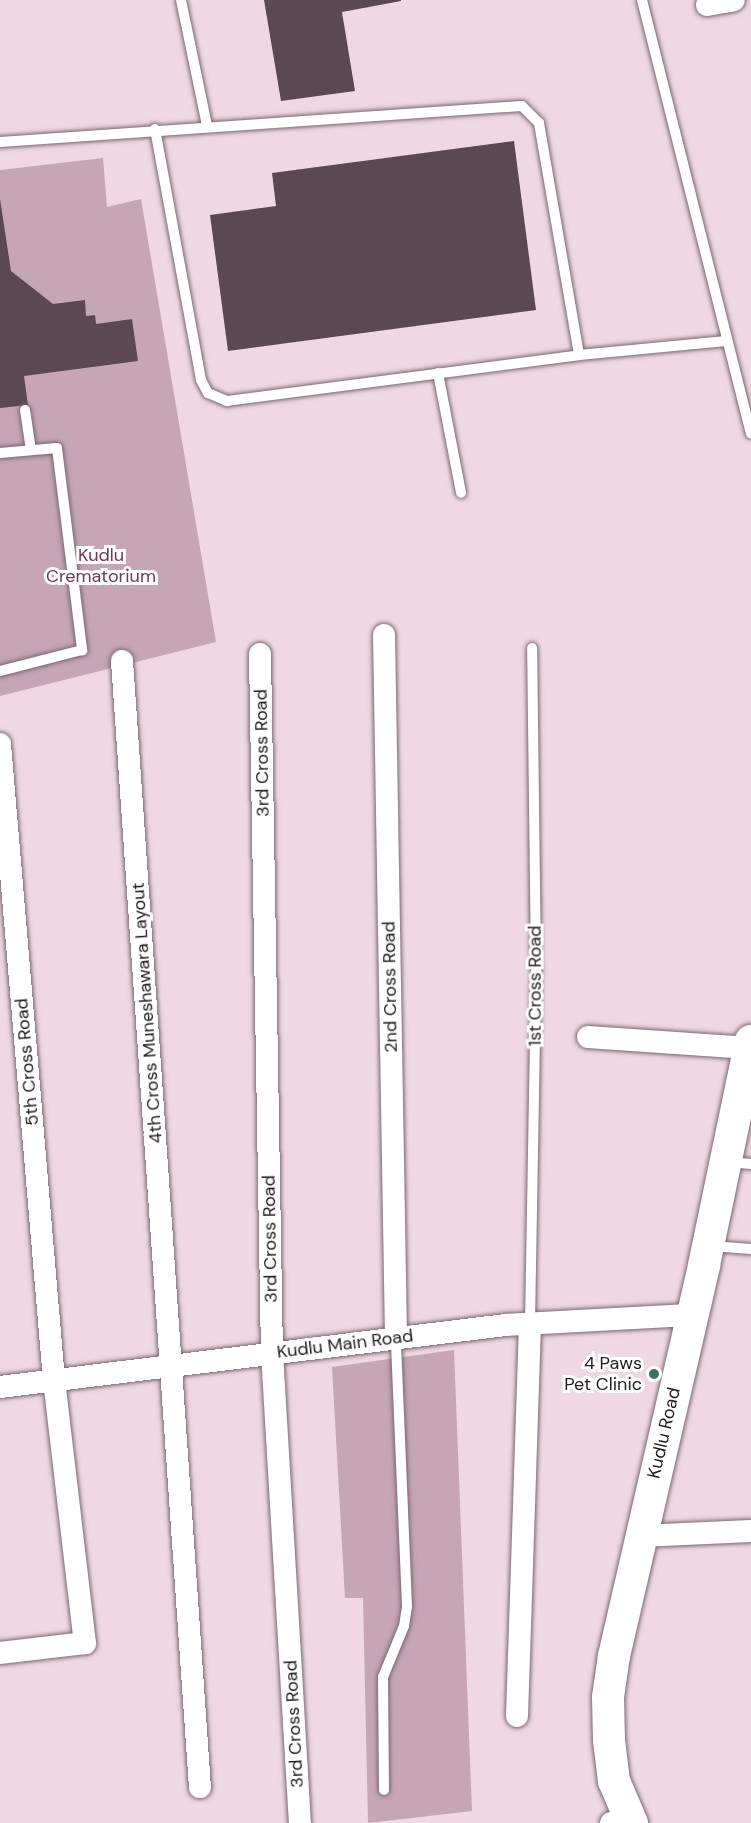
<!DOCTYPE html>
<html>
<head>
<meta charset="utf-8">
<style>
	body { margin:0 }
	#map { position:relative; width:751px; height:1823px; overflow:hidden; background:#efd8e3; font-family:"DM Sans",sans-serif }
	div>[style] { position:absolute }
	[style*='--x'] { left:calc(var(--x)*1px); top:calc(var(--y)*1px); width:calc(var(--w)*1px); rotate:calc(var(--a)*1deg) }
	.green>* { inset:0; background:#c6a5b5 }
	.building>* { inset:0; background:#5b4851 }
	.roads { filter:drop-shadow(0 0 2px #7b6771) drop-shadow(0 0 2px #7b6771) }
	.lane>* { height:10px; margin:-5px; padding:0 5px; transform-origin:5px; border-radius:5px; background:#fff }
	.street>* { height:22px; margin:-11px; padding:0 11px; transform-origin:11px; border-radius:11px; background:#fff }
	.secondary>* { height:32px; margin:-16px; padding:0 16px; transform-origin:16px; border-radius:16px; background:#fff }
	.dots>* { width:16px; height:16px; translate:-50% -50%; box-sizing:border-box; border:3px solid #fff; border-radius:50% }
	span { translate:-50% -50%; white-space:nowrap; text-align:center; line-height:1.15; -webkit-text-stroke:6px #fff; paint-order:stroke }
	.park-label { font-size:18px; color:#713657 }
	.street-label { font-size:18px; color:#21191d }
	.poi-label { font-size:18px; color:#21191d }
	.right { translate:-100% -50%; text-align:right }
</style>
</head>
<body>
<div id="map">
	<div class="green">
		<div style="clip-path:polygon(103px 158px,107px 207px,141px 199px,216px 642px,0 696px,0 170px)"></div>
		<div style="clip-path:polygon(454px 1350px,472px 1811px,368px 1823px,363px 1598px,345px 1598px,332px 1367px)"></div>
	</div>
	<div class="building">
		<div style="clip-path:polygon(264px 0,401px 0,401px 1px,342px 12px,355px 91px,281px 101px)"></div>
		<div style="clip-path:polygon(514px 141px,536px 310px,228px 351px,210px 215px,276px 206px,272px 173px)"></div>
		<div style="clip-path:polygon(0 199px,11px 271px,53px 304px,85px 300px,86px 316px,95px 315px,96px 324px,132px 319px,138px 361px,24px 376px,28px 405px,0 408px)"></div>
	</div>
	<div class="roads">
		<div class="lane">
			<div style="--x:181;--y:0;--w:128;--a:78.3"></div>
			<div style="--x:642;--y:0;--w:447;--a:75.9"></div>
			<div style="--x:155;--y:129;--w:255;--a:79.6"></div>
			<div style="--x:201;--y:380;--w:15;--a:62"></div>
			<div style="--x:208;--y:393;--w:21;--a:23"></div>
			<div style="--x:227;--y:401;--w:355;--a:-7.4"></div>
			<div style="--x:579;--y:355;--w:148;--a:-5.4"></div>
			<div style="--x:0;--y:142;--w:523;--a:-3.95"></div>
			<div style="--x:522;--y:106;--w:24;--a:45"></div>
			<div style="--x:539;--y:123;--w:235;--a:80.2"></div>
			<div style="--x:438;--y:373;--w:122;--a:79.1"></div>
			<div style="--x:25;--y:410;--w:40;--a:81.5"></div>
			<div style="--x:0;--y:453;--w:57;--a:-5"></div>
			<div style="--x:57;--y:448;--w:204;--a:82.9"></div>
			<div style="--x:82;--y:650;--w:85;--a:165.6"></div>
			<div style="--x:728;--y:1162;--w:23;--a:5"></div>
			<div style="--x:711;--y:1246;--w:40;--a:4.3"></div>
			<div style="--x:530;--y:1324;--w:358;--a:-89"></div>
			<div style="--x:536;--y:966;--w:318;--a:-90.7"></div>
			<div style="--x:384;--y:1790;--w:113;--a:-90.5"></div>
			<div style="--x:383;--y:1677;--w:55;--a:-67.6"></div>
			<div style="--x:404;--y:1626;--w:20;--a:-81"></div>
			<div style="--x:407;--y:1606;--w:268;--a:-92.4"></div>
		</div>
		<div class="street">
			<div style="--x:707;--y:5;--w:27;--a:-10"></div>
			<div style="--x:384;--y:635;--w:703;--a:89.02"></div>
			<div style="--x:260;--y:654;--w:699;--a:89.02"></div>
			<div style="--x:272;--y:1353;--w:471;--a:86.6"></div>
			<div style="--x:122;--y:661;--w:1129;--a:86.04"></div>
			<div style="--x:0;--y:744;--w:638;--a:85.15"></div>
			<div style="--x:54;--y:1380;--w:265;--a:83.3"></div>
			<div style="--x:85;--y:1643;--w:86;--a:173.3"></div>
			<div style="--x:588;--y:1037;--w:161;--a:3.9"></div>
			<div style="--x:0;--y:1387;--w:510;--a:-6.99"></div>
			<div style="--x:506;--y:1325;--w:186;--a:-3.1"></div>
			<div style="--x:640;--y:1536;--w:111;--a:-2.6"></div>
			<div style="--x:517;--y:1716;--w:392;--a:-88.1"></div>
			<div style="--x:611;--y:1823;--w:19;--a:-16"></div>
		</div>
		<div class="secondary">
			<div style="--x:632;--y:1823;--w:46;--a:-113.2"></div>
			<div style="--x:614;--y:1781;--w:41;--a:-97"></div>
			<div style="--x:609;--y:1740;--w:43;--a:-91.3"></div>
			<div style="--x:608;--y:1697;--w:41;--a:-81.7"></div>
			<div style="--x:614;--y:1656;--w:401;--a:-77"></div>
			<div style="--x:704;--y:1265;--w:229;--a:-78.2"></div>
		</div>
	</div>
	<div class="dots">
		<div style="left:654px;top:1374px;background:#39745f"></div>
	</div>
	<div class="park-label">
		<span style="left:101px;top:566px">Kudlu<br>Crematorium</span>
	</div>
	<div class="street-label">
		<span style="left:262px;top:753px;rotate:-91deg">3rd Cross Road</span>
		<span style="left:535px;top:986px;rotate:-90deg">1st Cross Road</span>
		<span style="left:390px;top:987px;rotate:-91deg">2nd Cross Road</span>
		<span style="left:147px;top:1013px;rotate:-94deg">4th Cross Muneshawara Layout</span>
		<span style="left:27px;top:1062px;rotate:-95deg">5th Cross Road</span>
		<span style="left:270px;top:1239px;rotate:-91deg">3rd Cross Road</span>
		<span style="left:345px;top:1344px;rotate:-7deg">Kudlu Main Road</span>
		<span style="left:664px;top:1433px;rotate:-77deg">Kudlu Road</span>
		<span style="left:294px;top:1724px;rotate:-93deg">3rd Cross Road</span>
	</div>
	<div class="poi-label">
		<span class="right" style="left:642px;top:1374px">4 Paws<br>Pet Clinic</span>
	</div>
</div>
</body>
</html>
